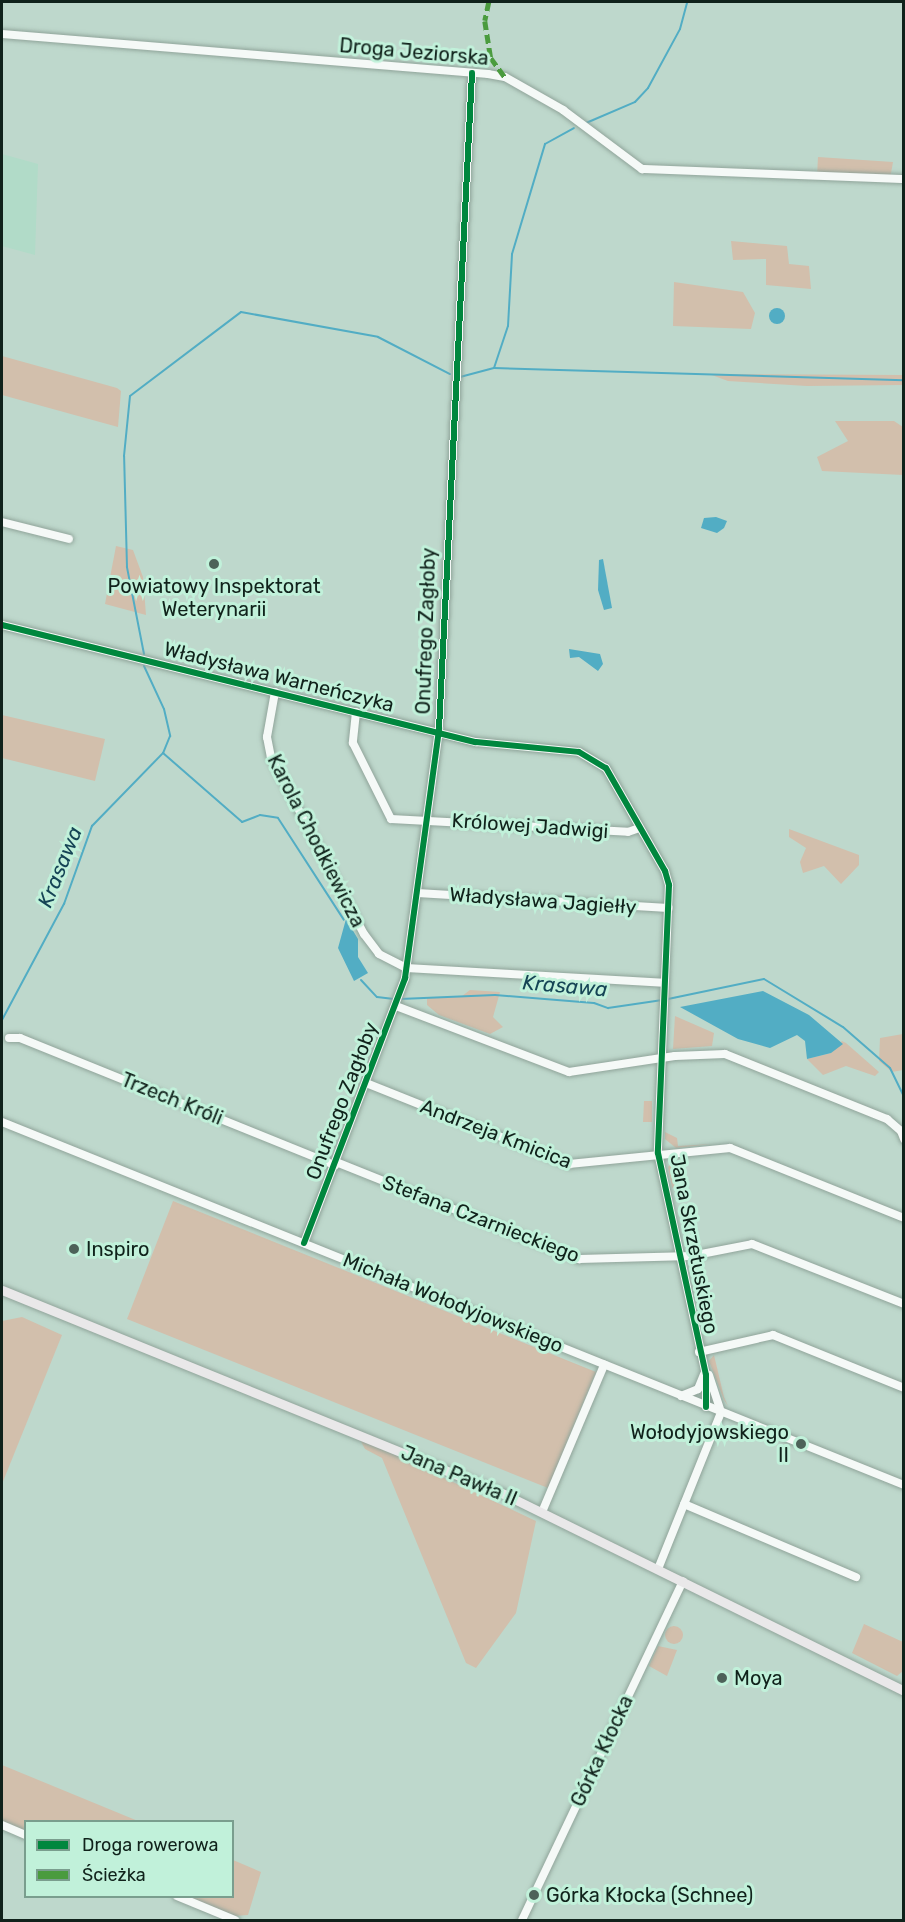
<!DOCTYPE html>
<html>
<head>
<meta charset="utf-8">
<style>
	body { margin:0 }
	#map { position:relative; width:905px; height:1922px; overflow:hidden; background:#bed8cc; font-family:Rubik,sans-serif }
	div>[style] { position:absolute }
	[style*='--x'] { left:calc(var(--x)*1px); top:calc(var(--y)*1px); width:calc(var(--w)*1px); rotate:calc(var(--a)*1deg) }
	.built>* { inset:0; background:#b1dbc8 }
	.green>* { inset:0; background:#d2bfac }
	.round { border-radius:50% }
	.water>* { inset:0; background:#52adc4 }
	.stream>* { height:2px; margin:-1px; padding:0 1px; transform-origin:1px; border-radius:1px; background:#52adc4 }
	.roads { filter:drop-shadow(0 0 2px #90a49a) drop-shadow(0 0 2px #90a49a) }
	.minor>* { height:8px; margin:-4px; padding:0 4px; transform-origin:4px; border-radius:4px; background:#f5f9f7 }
	.major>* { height:9px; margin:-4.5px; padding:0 4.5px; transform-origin:4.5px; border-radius:4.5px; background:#e9e8e9 }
	.quiet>* { height:4.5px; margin-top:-2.25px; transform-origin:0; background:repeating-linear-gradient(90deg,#4a9b3e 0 9px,transparent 0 13.5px) }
	.cycleway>* { height:6px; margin:-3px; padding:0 3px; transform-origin:3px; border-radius:3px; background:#00873e }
	.dots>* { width:16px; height:16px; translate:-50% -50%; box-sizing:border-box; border:3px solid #c1f1da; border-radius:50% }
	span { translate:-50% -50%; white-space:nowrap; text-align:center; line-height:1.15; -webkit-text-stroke:6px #c1f1da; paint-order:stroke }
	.street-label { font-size:20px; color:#10221b }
	.poi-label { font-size:20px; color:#10221b }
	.left { translate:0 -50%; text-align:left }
	.right { translate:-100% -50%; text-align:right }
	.water-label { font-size:21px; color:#154455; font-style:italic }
	.frame { position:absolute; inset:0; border:3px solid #10221b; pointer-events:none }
	.legend { position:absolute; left:24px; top:1820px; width:210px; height:78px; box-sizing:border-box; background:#c1f1da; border:2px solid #7a9e8e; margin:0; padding:8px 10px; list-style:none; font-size:18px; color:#10221b }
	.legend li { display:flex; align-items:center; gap:12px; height:30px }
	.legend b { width:30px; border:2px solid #7a9e8e }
</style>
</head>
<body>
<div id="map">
	<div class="built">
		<div style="clip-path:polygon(2px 154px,38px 164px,35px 255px,2px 246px)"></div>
	</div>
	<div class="green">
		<div style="clip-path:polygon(818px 157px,893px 162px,890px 179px,817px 176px)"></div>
		<div style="clip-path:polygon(731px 241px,787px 246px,789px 264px,809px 266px,811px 289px,766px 285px,766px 259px,733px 260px)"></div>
		<div style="clip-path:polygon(674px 282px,743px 292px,755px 313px,751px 329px,673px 326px)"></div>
		<div style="clip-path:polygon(2px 356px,117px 388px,121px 391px,118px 427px,2px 395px)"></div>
		<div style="clip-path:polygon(709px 374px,903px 375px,903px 385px,807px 386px,728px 381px)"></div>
		<div style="clip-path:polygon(835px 421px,894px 421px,903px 427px,903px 475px,822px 471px,817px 457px,848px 441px)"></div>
		<div style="clip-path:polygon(116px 546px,133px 550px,143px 577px,146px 615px,105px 604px)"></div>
		<div style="clip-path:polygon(2px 715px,105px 739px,95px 781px,2px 758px)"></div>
		<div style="clip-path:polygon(789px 829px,859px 855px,859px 865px,841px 884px,824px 866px,803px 873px,800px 862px,806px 848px,789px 837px)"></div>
		<div style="clip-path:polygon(470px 990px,500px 992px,493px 1017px,503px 1027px,490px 1034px,439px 1015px,427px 1005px,427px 998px,462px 996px)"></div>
		<div style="clip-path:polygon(675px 1016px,714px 1033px,712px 1046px,673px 1049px)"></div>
		<div style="clip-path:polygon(903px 1034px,903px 1070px,892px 1072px,879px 1061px,880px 1038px)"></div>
		<div style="clip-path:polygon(842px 1041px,846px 1043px,879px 1072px,875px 1076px,846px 1066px,823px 1075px,807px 1059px,831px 1053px)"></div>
		<div style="clip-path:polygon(644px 1101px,652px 1101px,652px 1122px,643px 1122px)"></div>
		<div style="clip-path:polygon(665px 1132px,677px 1138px,678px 1146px,712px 1144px,676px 1148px,665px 1139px)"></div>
		<div style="clip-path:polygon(675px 1159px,683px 1183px,672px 1188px,668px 1167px)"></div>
		<div style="clip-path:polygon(173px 1201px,596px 1372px,548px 1488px,127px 1319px)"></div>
		<div style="clip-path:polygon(22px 1317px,62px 1335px,2px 1484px,2px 1321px)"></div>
		<div style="clip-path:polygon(714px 1355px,724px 1397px,728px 1406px,724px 1400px,709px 1361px)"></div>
		<div style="clip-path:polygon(359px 1438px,536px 1521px,516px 1613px,476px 1668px,466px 1663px,382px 1458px,365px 1449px)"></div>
		<div style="clip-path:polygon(864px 1624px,903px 1642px,903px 1671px,897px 1676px,852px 1653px)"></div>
		<div class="round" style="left:665px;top:1626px;width:18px;height:18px"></div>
		<div style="clip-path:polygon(658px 1646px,677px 1650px,667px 1676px,649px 1666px)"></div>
		<div style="clip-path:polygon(2px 1765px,138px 1821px,26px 1822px,25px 1831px,2px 1821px)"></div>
		<div style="clip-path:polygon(233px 1860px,261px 1872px,248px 1915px,234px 1916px,186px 1897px,232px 1896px)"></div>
	</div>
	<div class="water">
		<div class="round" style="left:769px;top:308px;width:16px;height:16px"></div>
		<div style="clip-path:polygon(716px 517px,727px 521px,724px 528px,717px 533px,701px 528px,704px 518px)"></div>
		<div style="clip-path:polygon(603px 559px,612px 608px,604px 610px,598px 590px,599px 560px)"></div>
		<div style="clip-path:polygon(569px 649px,600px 654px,603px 664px,598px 671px,579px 657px,570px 658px)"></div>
		<div style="clip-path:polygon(346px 919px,358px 939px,358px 957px,368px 973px,354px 981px,338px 948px)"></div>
		<div style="clip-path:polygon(763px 991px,809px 1015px,843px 1044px,831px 1053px,807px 1059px,805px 1041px,797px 1035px,770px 1048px,738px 1039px,680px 1007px)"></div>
	</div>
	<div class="stream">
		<div style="--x:586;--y:123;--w:53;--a:-23.2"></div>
		<div style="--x:635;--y:102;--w:19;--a:-47"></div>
		<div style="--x:648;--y:88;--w:67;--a:-61.5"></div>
		<div style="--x:680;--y:29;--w:28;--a:-75"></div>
		<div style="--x:494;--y:368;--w:410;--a:1.7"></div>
		<div style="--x:460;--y:377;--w:35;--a:-15"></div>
		<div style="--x:494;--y:368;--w:44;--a:-71.6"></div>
		<div style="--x:508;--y:326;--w:72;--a:-86.8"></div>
		<div style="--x:512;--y:254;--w:115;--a:-73.3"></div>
		<div style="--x:545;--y:144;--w:33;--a:-29"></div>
		<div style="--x:144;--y:654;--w:89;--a:-101.1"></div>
		<div style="--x:127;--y:567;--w:111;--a:-91.5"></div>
		<div style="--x:124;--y:456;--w:60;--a:-84.3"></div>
		<div style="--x:130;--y:396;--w:139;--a:-37.1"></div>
		<div style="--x:241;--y:312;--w:139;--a:10.3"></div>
		<div style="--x:378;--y:337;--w:81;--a:27.2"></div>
		<div style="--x:144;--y:666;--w:47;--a:65.1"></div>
		<div style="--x:164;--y:709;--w:28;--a:77"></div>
		<div style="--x:170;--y:736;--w:18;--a:112"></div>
		<div style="--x:361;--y:980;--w:23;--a:47"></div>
		<div style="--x:377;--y:997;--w:17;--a:7"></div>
		<div style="--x:400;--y:999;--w:95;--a:-2.4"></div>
		<div style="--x:495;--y:995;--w:99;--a:4.6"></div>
		<div style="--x:594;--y:1003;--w:15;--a:20"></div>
		<div style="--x:608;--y:1008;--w:55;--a:-8.4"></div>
		<div style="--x:668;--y:999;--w:98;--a:-11.8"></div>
		<div style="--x:764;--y:979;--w:92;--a:31.3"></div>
		<div style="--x:843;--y:1027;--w:62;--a:41.1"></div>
		<div style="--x:890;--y:1068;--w:32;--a:64"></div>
		<div style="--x:2;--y:1020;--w:132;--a:-61.9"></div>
		<div style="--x:64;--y:904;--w:83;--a:-70.3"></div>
		<div style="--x:92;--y:826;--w:102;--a:-45.8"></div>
		<div style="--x:163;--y:753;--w:105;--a:41.1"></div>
		<div style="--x:242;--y:822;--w:19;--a:-21"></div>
		<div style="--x:260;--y:815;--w:18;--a:9"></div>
		<div style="--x:278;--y:818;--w:121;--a:57.1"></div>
	</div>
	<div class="roads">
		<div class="minor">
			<div style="--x:2;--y:34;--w:488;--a:4.7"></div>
			<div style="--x:488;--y:74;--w:17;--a:10"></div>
			<div style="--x:505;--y:77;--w:67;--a:29.6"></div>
			<div style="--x:563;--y:110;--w:99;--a:36.8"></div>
			<div style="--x:642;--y:169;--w:262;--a:2.2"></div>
			<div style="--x:2;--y:522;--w:69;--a:14.2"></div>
			<div style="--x:2;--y:625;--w:488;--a:13.9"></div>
			<div style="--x:476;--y:742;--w:103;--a:5.5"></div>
			<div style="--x:579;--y:752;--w:31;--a:31"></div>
			<div style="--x:606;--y:768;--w:119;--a:60.2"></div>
			<div style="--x:665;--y:871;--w:15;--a:74"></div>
			<div style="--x:669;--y:885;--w:268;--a:92.4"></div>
			<div style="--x:658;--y:1153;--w:227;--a:77.8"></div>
			<div style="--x:706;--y:1375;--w:32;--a:90"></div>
			<div style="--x:275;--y:692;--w:46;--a:100.1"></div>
			<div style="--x:267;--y:737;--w:20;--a:79"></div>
			<div style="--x:271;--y:757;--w:200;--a:62.3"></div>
			<div style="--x:364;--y:934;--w:25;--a:53"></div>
			<div style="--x:379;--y:954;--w:30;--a:27"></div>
			<div style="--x:406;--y:968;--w:258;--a:3.3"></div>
			<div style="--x:356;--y:712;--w:31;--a:96"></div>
			<div style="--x:353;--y:743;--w:85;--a:63.4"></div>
			<div style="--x:391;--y:819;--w:237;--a:3.1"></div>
			<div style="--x:628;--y:832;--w:12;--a:-20"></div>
			<div style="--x:417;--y:893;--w:252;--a:3.4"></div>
			<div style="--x:396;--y:1006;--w:185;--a:20.9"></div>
			<div style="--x:569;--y:1072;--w:107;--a:-8.6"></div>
			<div style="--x:675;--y:1056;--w:50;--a:-2.3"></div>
			<div style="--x:725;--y:1054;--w:175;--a:21.9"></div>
			<div style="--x:887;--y:1119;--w:18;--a:41"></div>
			<div style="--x:901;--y:1131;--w:9;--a:69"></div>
			<div style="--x:9;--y:1038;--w:11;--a:0"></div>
			<div style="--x:20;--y:1038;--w:340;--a:22"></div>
			<div style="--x:366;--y:1083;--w:219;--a:21.8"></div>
			<div style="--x:569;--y:1164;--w:162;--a:-5.7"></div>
			<div style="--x:730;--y:1148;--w:188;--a:21.9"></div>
			<div style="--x:2;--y:1122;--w:972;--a:21.92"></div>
			<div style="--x:336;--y:1162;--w:262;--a:21.8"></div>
			<div style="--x:579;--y:1259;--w:112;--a:-1.5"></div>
			<div style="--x:691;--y:1256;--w:62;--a:-11.1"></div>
			<div style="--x:752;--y:1244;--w:163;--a:21.5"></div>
			<div style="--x:304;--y:1243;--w:284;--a:-69.1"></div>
			<div style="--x:405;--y:978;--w:251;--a:-82.2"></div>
			<div style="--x:439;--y:729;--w:657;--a:-87.12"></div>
			<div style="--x:699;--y:1352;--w:76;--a:-12.9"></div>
			<div style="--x:773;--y:1335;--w:141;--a:22"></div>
			<div style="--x:681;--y:1396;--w:18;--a:-22"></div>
			<div style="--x:698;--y:1389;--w:16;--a:-68"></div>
			<div style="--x:684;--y:1504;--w:187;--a:23"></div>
			<div style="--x:542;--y:1512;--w:160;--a:-67.1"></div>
			<div style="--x:658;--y:1569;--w:169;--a:-68.1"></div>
			<div style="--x:721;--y:1412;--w:39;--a:-108"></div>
			<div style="--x:2;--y:1825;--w:26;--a:23"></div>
			<div style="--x:177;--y:1896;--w:63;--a:22.5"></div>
			<div style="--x:522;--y:1920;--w:375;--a:-64.6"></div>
		</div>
		<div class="major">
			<div style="--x:2;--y:1290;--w:542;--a:22.12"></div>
			<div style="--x:504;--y:1494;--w:446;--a:26.2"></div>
		</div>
	</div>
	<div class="quiet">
		<div style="--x:489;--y:2;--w:19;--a:102"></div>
		<div style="--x:485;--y:21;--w:37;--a:81"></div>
		<div style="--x:491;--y:58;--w:24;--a:54"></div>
	</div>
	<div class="cycleway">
		<div style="--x:2;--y:625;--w:488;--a:13.9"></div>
		<div style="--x:476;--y:742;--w:103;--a:5.5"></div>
		<div style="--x:579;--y:752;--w:31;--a:31"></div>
		<div style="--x:606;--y:768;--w:119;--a:60.2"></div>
		<div style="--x:665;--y:871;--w:15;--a:74"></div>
		<div style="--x:669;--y:885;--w:268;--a:92.4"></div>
		<div style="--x:658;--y:1153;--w:227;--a:77.8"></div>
		<div style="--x:706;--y:1375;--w:32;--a:90"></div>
		<div style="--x:304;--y:1243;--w:284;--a:-69.1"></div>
		<div style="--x:405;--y:978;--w:251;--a:-82.2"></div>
		<div style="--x:439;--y:729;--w:657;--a:-87.12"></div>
	</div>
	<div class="dots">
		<div style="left:214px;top:564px;background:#4d6259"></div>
		<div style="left:74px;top:1249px;background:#4d6259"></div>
		<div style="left:801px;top:1444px;background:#4d6259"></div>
		<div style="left:722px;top:1678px;background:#4d6259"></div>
		<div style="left:534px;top:1895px;background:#4d6259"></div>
	</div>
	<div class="street-label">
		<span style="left:414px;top:52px;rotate:5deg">Droga Jeziorska</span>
		<span style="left:426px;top:631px;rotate:-88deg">Onufrego Zagłoby</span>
		<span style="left:279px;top:677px;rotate:14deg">Władysława Warneńczyka</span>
		<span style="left:530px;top:826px;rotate:4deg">Królowej Jadwigi</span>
		<span style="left:316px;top:841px;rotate:63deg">Karola Chodkiewicza</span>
		<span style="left:543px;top:901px;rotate:4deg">Władysława Jagiełły</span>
		<span style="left:172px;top:1099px;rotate:22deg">Trzech Króli</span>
		<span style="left:342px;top:1101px;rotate:-69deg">Onufrego Zagłoby</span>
		<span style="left:496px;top:1134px;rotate:21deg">Andrzeja Kmicica</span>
		<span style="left:481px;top:1219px;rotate:21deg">Stefana Czarnieckiego</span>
		<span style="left:694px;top:1244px;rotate:79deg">Jana Skrzetuskiego</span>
		<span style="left:453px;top:1303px;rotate:22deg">Michała Wołodyjowskiego</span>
		<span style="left:459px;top:1476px;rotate:23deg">Jana Pawła II</span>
		<span style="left:602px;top:1751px;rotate:-65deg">Górka Kłocka</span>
	</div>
	<div class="poi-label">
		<span style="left:214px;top:598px">Powiatowy Inspektorat<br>Weterynarii</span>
		<span class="left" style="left:86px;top:1249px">Inspiro</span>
		<span class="right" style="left:789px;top:1444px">Wołodyjowskiego<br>II</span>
		<span class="left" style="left:734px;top:1678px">Moya</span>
		<span class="left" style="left:546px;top:1895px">Górka Kłocka (Schnee)</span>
	</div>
	<div class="water-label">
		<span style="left:60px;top:867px;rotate:-68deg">Krasawa</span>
		<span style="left:565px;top:986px;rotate:5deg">Krasawa</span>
	</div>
	<div class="frame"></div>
	<ul class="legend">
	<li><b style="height:8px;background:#00873e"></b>Droga rowerowa</li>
	<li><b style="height:8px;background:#4a9b3e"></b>Ścieżka</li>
	</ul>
</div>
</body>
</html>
